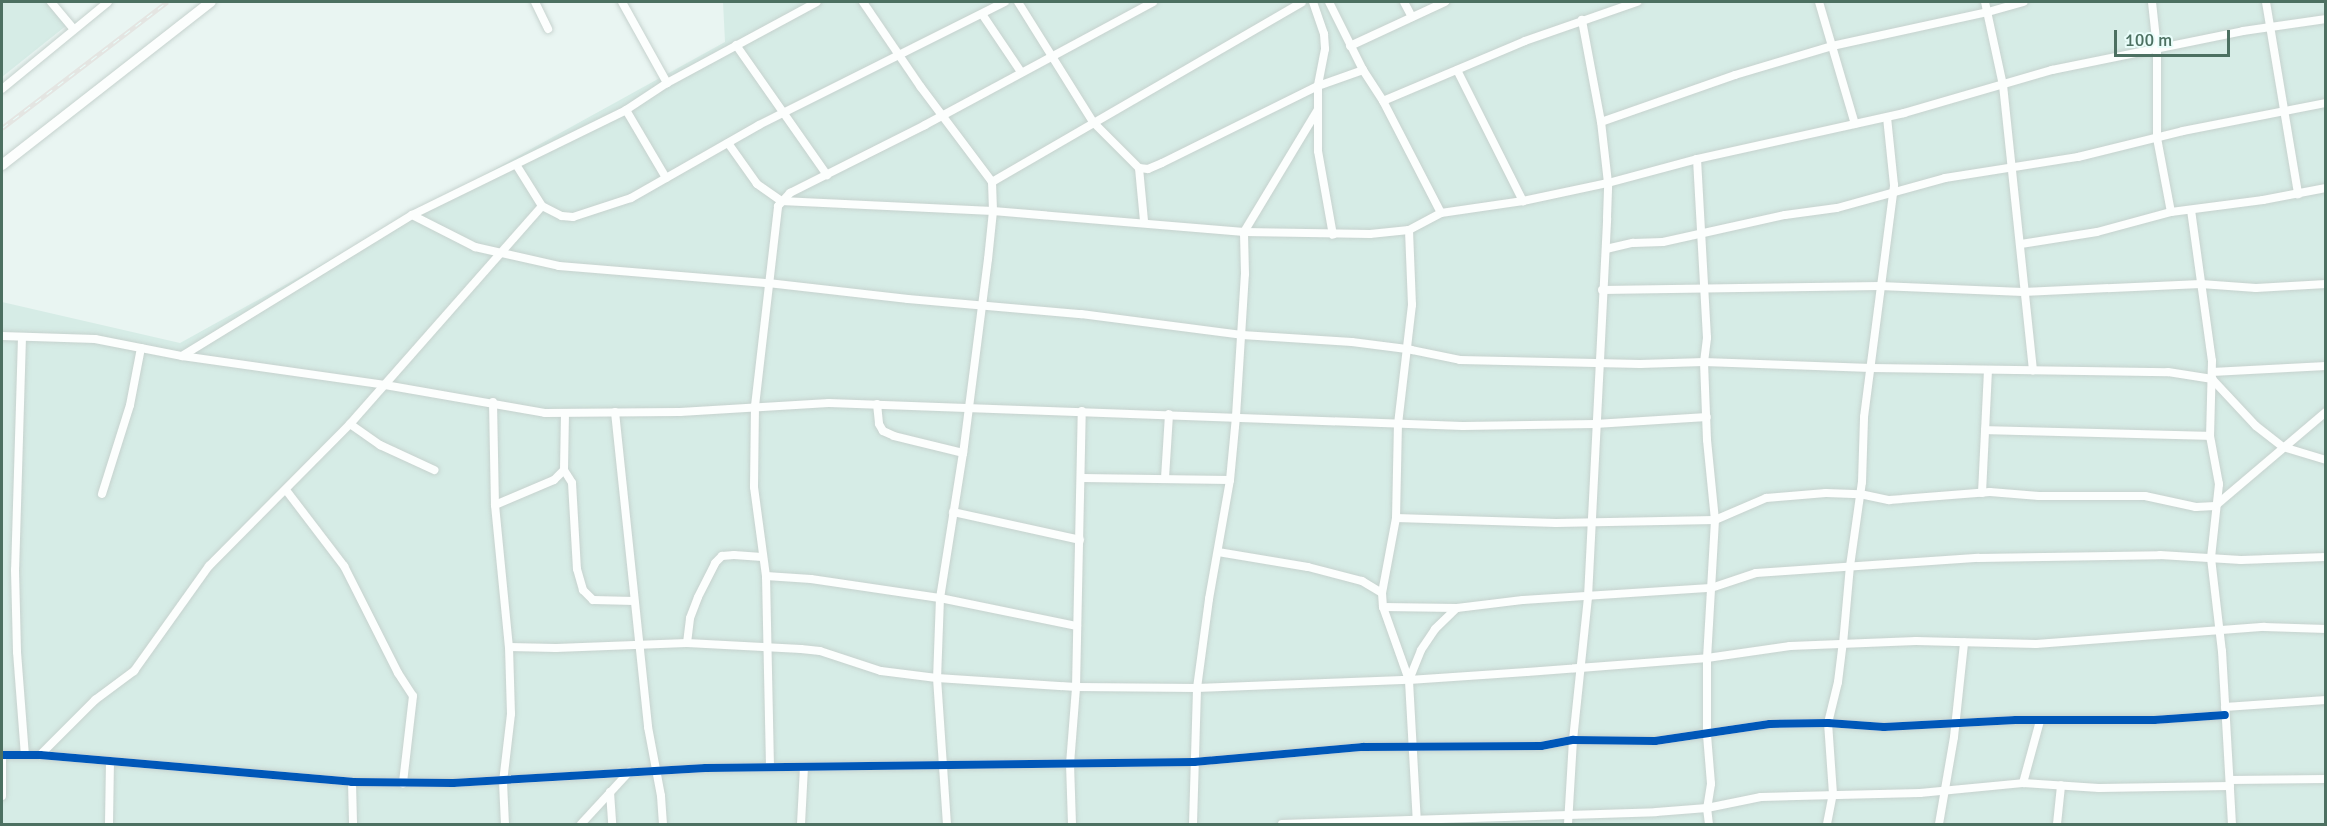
<!DOCTYPE html>
<html>
<head>
<meta charset="utf-8">
<style>
	body { margin:0 }
	#map { position:relative; width:2327px; height:826px; overflow:hidden; background:#e9f5f2; font-family:Signika,sans-serif }
	div>[style] { position:absolute }
	[style*='--x'] { left:calc(var(--x)*1px); top:calc(var(--y)*1px); width:calc(var(--w)*1px); rotate:calc(var(--a)*1deg) }
	.residential>* { inset:0; background:#d6ece6 }
	.roads { filter:drop-shadow(0 0 2px #c6d2ce) drop-shadow(0 0 2px #c6d2ce) }
	.minor>* { height:8px; margin:-4px; padding:0 4px; transform-origin:4px; border-radius:4px; background:#fcfefd }
	.tertiary>* { height:10px; margin:-5px; padding:0 5px; transform-origin:5px; border-radius:5px; background:#fcfefd }
	.rail>* { height:4.5px; margin-top:-2.25px; transform-origin:0; background:repeating-linear-gradient(90deg,#e9fdfa 0 7px,#e4e5e2 0 14px); box-sizing:border-box; border-block:2px solid #e4e5e2 }
	.cycleway>* { height:8px; margin:-4px; padding:0 4px; transform-origin:4px; border-radius:4px; background:#0057b8 }
	span { translate:-50% -50%; white-space:nowrap; text-align:center; line-height:1.15; -webkit-text-stroke:4.5px #e9fdfa; paint-order:stroke }
	.frame { position:absolute; inset:0; border:3px solid #4c7061; pointer-events:none }
	.scale { position:absolute; left:2114px; top:30px; width:116px; height:27px; box-sizing:border-box; border:3px solid #4c7061; border-top:0; padding-left:8px; font-size:18px; line-height:21px; white-space:nowrap; color:#4c7061; -webkit-text-stroke:4px #e9fdfa; paint-order:stroke }
</style>
</head>
<body>
<div id="map">
	<div class="residential">
		<div style="clip-path:polygon(2px 2px,47px 2px,67px 25px,2px 77px)"></div>
		<div style="clip-path:polygon(723px 2px,2325px 2px,2325px 824px,2px 824px,2px 302px,180px 343px,725px 42px)"></div>
	</div>
	<div class="roads">
		<div class="minor">
			<div style="--x:51;--y:2;--w:35;--a:50"></div>
			<div style="--x:535;--y:2;--w:30;--a:64"></div>
			<div style="--x:622;--y:2;--w:93;--a:60.9"></div>
			<div style="--x:863;--y:2;--w:102;--a:55.8"></div>
			<div style="--x:920;--y:86;--w:120;--a:53.1"></div>
			<div style="--x:992;--y:182;--w:29;--a:88"></div>
			<div style="--x:993;--y:211;--w:48;--a:95.9"></div>
			<div style="--x:988;--y:259;--w:196;--a:97.3"></div>
			<div style="--x:963;--y:453;--w:147;--a:99"></div>
			<div style="--x:940;--y:598;--w:80;--a:92.1"></div>
			<div style="--x:937;--y:678;--w:146;--a:86.1"></div>
			<div style="--x:1018;--y:2;--w:142;--a:58"></div>
			<div style="--x:1093;--y:122;--w:65;--a:45"></div>
			<div style="--x:1139;--y:168;--w:9;--a:6"></div>
			<div style="--x:1148;--y:169;--w:15;--a:-23"></div>
			<div style="--x:1162;--y:163;--w:174;--a:-26.3"></div>
			<div style="--x:1318;--y:86;--w:48;--a:-19.6"></div>
			<div style="--x:1313;--y:2;--w:34;--a:71"></div>
			<div style="--x:1324;--y:34;--w:15;--a:86"></div>
			<div style="--x:1325;--y:49;--w:38;--a:101"></div>
			<div style="--x:1318;--y:86;--w:65;--a:90"></div>
			<div style="--x:1318;--y:151;--w:85;--a:79.9"></div>
			<div style="--x:1329;--y:2;--w:76;--a:63.4"></div>
			<div style="--x:1363;--y:70;--w:37;--a:57"></div>
			<div style="--x:1383;--y:101;--w:126;--a:62.6"></div>
			<div style="--x:1404;--y:2;--w:17;--a:62"></div>
			<div style="--x:1819;--y:2;--w:127;--a:73.6"></div>
			<div style="--x:1985;--y:2;--w:85;--a:77.8"></div>
			<div style="--x:2003;--y:85;--w:287;--a:84"></div>
			<div style="--x:2152;--y:2;--w:47;--a:83.9"></div>
			<div style="--x:2157;--y:49;--w:89;--a:90"></div>
			<div style="--x:2157;--y:138;--w:75;--a:79.3"></div>
			<div style="--x:2266;--y:2;--w:195;--a:80.5"></div>
			<div style="--x:982;--y:14;--w:70;--a:56.1"></div>
			<div style="--x:736;--y:45;--w:159;--a:55"></div>
			<div style="--x:1350;--y:46;--w:105;--a:-24.9"></div>
			<div style="--x:1457;--y:70;--w:147;--a:63.3"></div>
			<div style="--x:2;--y:89;--w:137;--a:-39.4"></div>
			<div style="--x:1383;--y:101;--w:154;--a:-22.9"></div>
			<div style="--x:1525;--y:41;--w:119;--a:-19.2"></div>
			<div style="--x:626;--y:110;--w:79;--a:59.5"></div>
			<div style="--x:1601;--y:122;--w:142;--a:-19.3"></div>
			<div style="--x:1735;--y:75;--w:101;--a:-16.6"></div>
			<div style="--x:1832;--y:46;--w:160;--a:-12.3"></div>
			<div style="--x:1988;--y:12;--w:37;--a:-16"></div>
			<div style="--x:728;--y:143;--w:50;--a:54.7"></div>
			<div style="--x:757;--y:184;--w:29;--a:35"></div>
			<div style="--x:781;--y:201;--w:212;--a:2.7"></div>
			<div style="--x:993;--y:211;--w:252;--a:4.8"></div>
			<div style="--x:1244;--y:232;--w:126;--a:0.9"></div>
			<div style="--x:1370;--y:234;--w:39;--a:-6"></div>
			<div style="--x:1409;--y:230;--w:36;--a:-28"></div>
			<div style="--x:1441;--y:213;--w:83;--a:-8.3"></div>
			<div style="--x:1523;--y:201;--w:87;--a:-12"></div>
			<div style="--x:1608;--y:183;--w:92;--a:-15.1"></div>
			<div style="--x:1697;--y:159;--w:212;--a:-12.5"></div>
			<div style="--x:1904;--y:113;--w:154;--a:-16.2"></div>
			<div style="--x:2052;--y:70;--w:195;--a:-11.5"></div>
			<div style="--x:2243;--y:31;--w:84;--a:-8.2"></div>
			<div style="--x:1697;--y:159;--w:179;--a:86.8"></div>
			<div style="--x:1707;--y:338;--w:24;--a:97"></div>
			<div style="--x:1704;--y:362;--w:78;--a:87.8"></div>
			<div style="--x:1707;--y:440;--w:80;--a:84.3"></div>
			<div style="--x:1715;--y:520;--w:138;--a:93.3"></div>
			<div style="--x:1707;--y:658;--w:77;--a:90"></div>
			<div style="--x:1707;--y:735;--w:49;--a:85.3"></div>
			<div style="--x:1711;--y:784;--w:24;--a:99"></div>
			<div style="--x:1707;--y:808;--w:16;--a:83"></div>
			<div style="--x:517;--y:166;--w:47;--a:58"></div>
			<div style="--x:542;--y:206;--w:22;--a:27"></div>
			<div style="--x:562;--y:216;--w:11;--a:5"></div>
			<div style="--x:573;--y:217;--w:61;--a:-18.1"></div>
			<div style="--x:631;--y:198;--w:147;--a:-29.7"></div>
			<div style="--x:759;--y:125;--w:275;--a:-26.6"></div>
			<div style="--x:1139;--y:168;--w:53;--a:84.6"></div>
			<div style="--x:992;--y:182;--w:358;--a:-30.1"></div>
			<div style="--x:2191;--y:210;--w:152;--a:82.1"></div>
			<div style="--x:2212;--y:361;--w:75;--a:91.5"></div>
			<div style="--x:2210;--y:436;--w:49;--a:79.4"></div>
			<div style="--x:2219;--y:484;--w:74;--a:96.2"></div>
			<div style="--x:2211;--y:558;--w:94;--a:83.3"></div>
			<div style="--x:2222;--y:651;--w:173;--a:86.7"></div>
			<div style="--x:412;--y:215;--w:71;--a:26.9"></div>
			<div style="--x:475;--y:247;--w:86;--a:12.7"></div>
			<div style="--x:559;--y:266;--w:210;--a:4.7"></div>
			<div style="--x:768;--y:283;--w:141;--a:6.5"></div>
			<div style="--x:908;--y:299;--w:174;--a:5"></div>
			<div style="--x:1081;--y:314;--w:162;--a:7.4"></div>
			<div style="--x:1242;--y:335;--w:110;--a:3.6"></div>
			<div style="--x:1352;--y:342;--w:55;--a:7.3"></div>
			<div style="--x:1407;--y:349;--w:54;--a:11.7"></div>
			<div style="--x:1460;--y:360;--w:180;--a:1.3"></div>
			<div style="--x:1640;--y:364;--w:64;--a:-1.8"></div>
			<div style="--x:1704;--y:362;--w:167;--a:2.1"></div>
			<div style="--x:1871;--y:368;--w:297;--a:0.8"></div>
			<div style="--x:2168;--y:372;--w:45;--a:9"></div>
			<div style="--x:2212;--y:379;--w:64;--a:46.9"></div>
			<div style="--x:2256;--y:426;--w:34;--a:38"></div>
			<div style="--x:2283;--y:447;--w:45;--a:16.8"></div>
			<div style="--x:2021;--y:244;--w:77;--a:-9"></div>
			<div style="--x:2097;--y:232;--w:77;--a:-15.1"></div>
			<div style="--x:2171;--y:212;--w:93;--a:-7.4"></div>
			<div style="--x:2263;--y:200;--w:64;--a:-10.8"></div>
			<div style="--x:1606;--y:249;--w:28;--a:-13"></div>
			<div style="--x:1633;--y:243;--w:30;--a:-2"></div>
			<div style="--x:1663;--y:242;--w:125;--a:-12.5"></div>
			<div style="--x:1785;--y:215;--w:52;--a:-7.7"></div>
			<div style="--x:1837;--y:208;--w:112;--a:-15.5"></div>
			<div style="--x:1945;--y:178;--w:135;--a:-9"></div>
			<div style="--x:2078;--y:157;--w:108;--a:-13.9"></div>
			<div style="--x:2183;--y:131;--w:146;--a:-11.1"></div>
			<div style="--x:1602;--y:290;--w:278;--a:-0.8"></div>
			<div style="--x:1880;--y:286;--w:143;--a:2.4"></div>
			<div style="--x:2023;--y:292;--w:178;--a:-2.6"></div>
			<div style="--x:2201;--y:284;--w:55;--a:4.2"></div>
			<div style="--x:2256;--y:288;--w:70;--a:-3.3"></div>
			<div style="--x:2;--y:336;--w:93;--a:1.8"></div>
			<div style="--x:95;--y:339;--w:89;--a:11.1"></div>
			<div style="--x:182;--y:356;--w:270;--a:-31.5"></div>
			<div style="--x:412;--y:215;--w:238;--a:-26.1"></div>
			<div style="--x:626;--y:110;--w:49;--a:-33.4"></div>
			<div style="--x:667;--y:83;--w:170;--a:-28.4"></div>
			<div style="--x:22;--y:337;--w:233;--a:91.7"></div>
			<div style="--x:15;--y:570;--w:82;--a:88.6"></div>
			<div style="--x:17;--y:652;--w:103;--a:85.6"></div>
			<div style="--x:182;--y:356;--w:205;--a:8.1"></div>
			<div style="--x:385;--y:385;--w:162;--a:9.9"></div>
			<div style="--x:545;--y:413;--w:135;--a:-0.4"></div>
			<div style="--x:680;--y:412;--w:149;--a:-3.5"></div>
			<div style="--x:829;--y:403;--w:634;--a:2.08"></div>
			<div style="--x:1463;--y:426;--w:132;--a:-0.9"></div>
			<div style="--x:1595;--y:424;--w:112;--a:-3.6"></div>
			<div style="--x:2212;--y:372;--w:114;--a:-3"></div>
			<div style="--x:493;--y:402;--w:103;--a:88.9"></div>
			<div style="--x:495;--y:505;--w:143;--a:84.4"></div>
			<div style="--x:509;--y:647;--w:67;--a:88.3"></div>
			<div style="--x:511;--y:714;--w:68;--a:96.7"></div>
			<div style="--x:503;--y:782;--w:42;--a:87.3"></div>
			<div style="--x:877;--y:404;--w:20;--a:84"></div>
			<div style="--x:879;--y:424;--w:8;--a:60"></div>
			<div style="--x:883;--y:431;--w:12;--a:24"></div>
			<div style="--x:894;--y:436;--w:71;--a:13.8"></div>
			<div style="--x:615;--y:412;--w:317;--a:84"></div>
			<div style="--x:648;--y:727;--w:70;--a:79.3"></div>
			<div style="--x:661;--y:796;--w:28;--a:86"></div>
			<div style="--x:350;--y:424;--w:37;--a:35"></div>
			<div style="--x:380;--y:445;--w:60;--a:24.8"></div>
			<div style="--x:1985;--y:430;--w:225;--a:1.5"></div>
			<div style="--x:564;--y:470;--w:15;--a:58"></div>
			<div style="--x:572;--y:483;--w:86;--a:86.7"></div>
			<div style="--x:577;--y:569;--w:22;--a:74"></div>
			<div style="--x:583;--y:590;--w:14;--a:45"></div>
			<div style="--x:593;--y:600;--w:41;--a:1.4"></div>
			<div style="--x:1082;--y:478;--w:148;--a:0.8"></div>
			<div style="--x:1165;--y:478;--w:64;--a:-86.4"></div>
			<div style="--x:286;--y:490;--w:96;--a:52.7"></div>
			<div style="--x:344;--y:566;--w:120;--a:63.2"></div>
			<div style="--x:398;--y:673;--w:27;--a:57"></div>
			<div style="--x:413;--y:696;--w:88;--a:96.6"></div>
			<div style="--x:1982;--y:493;--w:123;--a:-87.2"></div>
			<div style="--x:102;--y:494;--w:93;--a:-72.5"></div>
			<div style="--x:130;--y:405;--w:58;--a:-79.1"></div>
			<div style="--x:495;--y:505;--w:64;--a:-23"></div>
			<div style="--x:554;--y:480;--w:14;--a:-45"></div>
			<div style="--x:564;--y:470;--w:56;--a:-89"></div>
			<div style="--x:953;--y:512;--w:130;--a:12.4"></div>
			<div style="--x:1396;--y:518;--w:160;--a:1.8"></div>
			<div style="--x:1556;--y:523;--w:159;--a:-1.1"></div>
			<div style="--x:1715;--y:520;--w:56;--a:-23.3"></div>
			<div style="--x:1766;--y:498;--w:60;--a:-4.8"></div>
			<div style="--x:1826;--y:493;--w:34;--a:2"></div>
			<div style="--x:1860;--y:494;--w:30;--a:12"></div>
			<div style="--x:1889;--y:500;--w:101;--a:-4.5"></div>
			<div style="--x:1990;--y:492;--w:49;--a:4.7"></div>
			<div style="--x:2039;--y:496;--w:106;--a:0"></div>
			<div style="--x:2145;--y:496;--w:52;--a:12.2"></div>
			<div style="--x:2196;--y:507;--w:19;--a:-3"></div>
			<div style="--x:2215;--y:506;--w:145;--a:-40.3"></div>
			<div style="--x:1218;--y:552;--w:91;--a:9.5"></div>
			<div style="--x:1308;--y:567;--w:56;--a:14.5"></div>
			<div style="--x:1362;--y:581;--w:23;--a:31"></div>
			<div style="--x:1382;--y:593;--w:14;--a:86"></div>
			<div style="--x:1383;--y:607;--w:77;--a:70.4"></div>
			<div style="--x:766;--y:576;--w:45;--a:3.8"></div>
			<div style="--x:811;--y:579;--w:130;--a:8.4"></div>
			<div style="--x:940;--y:598;--w:140;--a:11.6"></div>
			<div style="--x:1382;--y:593;--w:76;--a:-79.4"></div>
			<div style="--x:1396;--y:518;--w:94;--a:-88.8"></div>
			<div style="--x:1398;--y:424;--w:120;--a:-83.3"></div>
			<div style="--x:1412;--y:305;--w:75;--a:-92.3"></div>
			<div style="--x:1383;--y:607;--w:74;--a:0.8"></div>
			<div style="--x:1457;--y:608;--w:66;--a:-6.9"></div>
			<div style="--x:1523;--y:600;--w:188;--a:-3.7"></div>
			<div style="--x:1711;--y:588;--w:47;--a:-18.4"></div>
			<div style="--x:1756;--y:573;--w:223;--a:-3.9"></div>
			<div style="--x:1978;--y:558;--w:182;--a:-0.9"></div>
			<div style="--x:2160;--y:555;--w:81;--a:3.5"></div>
			<div style="--x:2241;--y:560;--w:85;--a:-2"></div>
			<div style="--x:687;--y:643;--w:25;--a:-83"></div>
			<div style="--x:690;--y:618;--w:22;--a:-69"></div>
			<div style="--x:698;--y:597;--w:38;--a:-63"></div>
			<div style="--x:715;--y:563;--w:10;--a:-45"></div>
			<div style="--x:722;--y:556;--w:12;--a:-5"></div>
			<div style="--x:734;--y:555;--w:28;--a:4"></div>
			<div style="--x:509;--y:647;--w:47;--a:1.2"></div>
			<div style="--x:556;--y:648;--w:131;--a:-2.2"></div>
			<div style="--x:687;--y:643;--w:114;--a:3"></div>
			<div style="--x:801;--y:649;--w:19;--a:6"></div>
			<div style="--x:820;--y:651;--w:64;--a:18.2"></div>
			<div style="--x:881;--y:671;--w:56;--a:7.1"></div>
			<div style="--x:937;--y:678;--w:139;--a:3.7"></div>
			<div style="--x:1076;--y:687;--w:121;--a:0.5"></div>
			<div style="--x:1197;--y:688;--w:212;--a:-2.2"></div>
			<div style="--x:1409;--y:680;--w:118;--a:-3.9"></div>
			<div style="--x:1527;--y:672;--w:181;--a:-4.4"></div>
			<div style="--x:1707;--y:658;--w:84;--a:-8.2"></div>
			<div style="--x:1790;--y:646;--w:126;--a:-2.3"></div>
			<div style="--x:1916;--y:641;--w:120;--a:1.4"></div>
			<div style="--x:2036;--y:644;--w:229;--a:-4.3"></div>
			<div style="--x:2264;--y:627;--w:62;--a:1.8"></div>
			<div style="--x:2225;--y:707;--w:101;--a:-4"></div>
			<div style="--x:2;--y:755;--w:38;--a:0"></div>
			<div style="--x:40;--y:755;--w:313;--a:4.9"></div>
			<div style="--x:352;--y:782;--w:101;--a:0.6"></div>
			<div style="--x:453;--y:783;--w:253;--a:-3.4"></div>
			<div style="--x:706;--y:768;--w:488;--a:-0.7"></div>
			<div style="--x:1194;--y:762;--w:170;--a:-5.1"></div>
			<div style="--x:1363;--y:747;--w:178;--a:-0.3"></div>
			<div style="--x:1541;--y:746;--w:33;--a:-11"></div>
			<div style="--x:1573;--y:740;--w:82;--a:0.7"></div>
			<div style="--x:1655;--y:741;--w:116;--a:-8.4"></div>
			<div style="--x:1770;--y:724;--w:58;--a:-1"></div>
			<div style="--x:1828;--y:723;--w:56;--a:4.1"></div>
			<div style="--x:1884;--y:727;--w:132;--a:-3"></div>
			<div style="--x:2016;--y:720;--w:138;--a:0"></div>
			<div style="--x:2154;--y:720;--w:71;--a:-4"></div>
			<div style="--x:40;--y:755;--w:78;--a:-45"></div>
			<div style="--x:95;--y:700;--w:49;--a:-36.6"></div>
			<div style="--x:134;--y:671;--w:129;--a:-54.5"></div>
			<div style="--x:209;--y:566;--w:200;--a:-45.2"></div>
			<div style="--x:350;--y:424;--w:290;--a:-48.6"></div>
			<div style="--x:770;--y:767;--w:191;--a:-91.2"></div>
			<div style="--x:766;--y:576;--w:90;--a:-97.7"></div>
			<div style="--x:754;--y:487;--w:81;--a:-89.3"></div>
			<div style="--x:755;--y:406;--w:201;--a:-83.4"></div>
			<div style="--x:778;--y:206;--w:18;--a:-47"></div>
			<div style="--x:790;--y:193;--w:151;--a:-26.7"></div>
			<div style="--x:925;--y:125;--w:259;--a:-28.3"></div>
			<div style="--x:2230;--y:780;--w:96;--a:-0.6"></div>
			<div style="--x:352;--y:782;--w:42;--a:88.6"></div>
			<div style="--x:2023;--y:783;--w:64;--a:-74.7"></div>
			<div style="--x:610;--y:792;--w:32;--a:86"></div>
			<div style="--x:2;--y:796;--w:41;--a:-90"></div>
			<div style="--x:109;--y:824;--w:63;--a:-89.1"></div>
			<div style="--x:581;--y:824;--w:71;--a:-47.3"></div>
			<div style="--x:801;--y:824;--w:57;--a:-87"></div>
			<div style="--x:1072;--y:824;--w:60;--a:-91.9"></div>
			<div style="--x:1070;--y:764;--w:77;--a:-85.5"></div>
			<div style="--x:1076;--y:687;--w:276;--a:-88.8"></div>
			<div style="--x:1193;--y:824;--w:136;--a:-88.3"></div>
			<div style="--x:1197;--y:688;--w:90;--a:-82.3"></div>
			<div style="--x:1209;--y:599;--w:121;--a:-80"></div>
			<div style="--x:1230;--y:480;--w:64;--a:-84.6"></div>
			<div style="--x:1236;--y:416;--w:142;--a:-86.4"></div>
			<div style="--x:1245;--y:274;--w:42;--a:-91.4"></div>
			<div style="--x:1244;--y:232;--w:141;--a:-58.9"></div>
			<div style="--x:1282;--y:824;--w:374;--a:-1.8"></div>
			<div style="--x:1656;--y:812;--w:51;--a:-4.5"></div>
			<div style="--x:1707;--y:808;--w:55;--a:-11.5"></div>
			<div style="--x:1761;--y:797;--w:159;--a:-1.4"></div>
			<div style="--x:1920;--y:793;--w:103;--a:-5.5"></div>
			<div style="--x:2023;--y:783;--w:76;--a:3.8"></div>
			<div style="--x:2099;--y:788;--w:131;--a:-0.9"></div>
			<div style="--x:1417;--y:824;--w:144;--a:-93.2"></div>
			<div style="--x:1409;--y:680;--w:32;--a:-68"></div>
			<div style="--x:1421;--y:650;--w:25;--a:-56"></div>
			<div style="--x:1435;--y:629;--w:30;--a:-44"></div>
			<div style="--x:1568;--y:824;--w:84;--a:-86.6"></div>
			<div style="--x:1573;--y:740;--w:144;--a:-84"></div>
			<div style="--x:1588;--y:597;--w:379;--a:-87.1"></div>
			<div style="--x:1607;--y:218;--w:35;--a:-88"></div>
			<div style="--x:1608;--y:183;--w:61;--a:-96.5"></div>
			<div style="--x:1601;--y:122;--w:104;--a:-100.6"></div>
			<div style="--x:1827;--y:824;--w:31;--a:-79"></div>
			<div style="--x:1833;--y:794;--w:71;--a:-94"></div>
			<div style="--x:1828;--y:723;--w:42;--a:-76.3"></div>
			<div style="--x:1838;--y:682;--w:38;--a:-83"></div>
			<div style="--x:1843;--y:644;--w:78;--a:-84.9"></div>
			<div style="--x:1850;--y:566;--w:85;--a:-81.9"></div>
			<div style="--x:1862;--y:482;--w:65;--a:-88.2"></div>
			<div style="--x:1864;--y:417;--w:234;--a:-82.6"></div>
			<div style="--x:1894;--y:185;--w:68;--a:-95.9"></div>
			<div style="--x:1939;--y:824;--w:88;--a:-80.2"></div>
			<div style="--x:1954;--y:737;--w:95;--a:-83.9"></div>
			<div style="--x:2057;--y:824;--w:39;--a:-84"></div>
		</div>
		<div class="tertiary">
			<div style="--x:2;--y:165;--w:265;--a:-38"></div>
		</div>
	</div>
	<div class="rail">
		<div style="--x:2;--y:128;--w:208;--a:-37.4"></div>
	</div>
	<div class="cycleway">
		<div style="--x:2;--y:755;--w:38;--a:0"></div>
		<div style="--x:40;--y:755;--w:313;--a:4.9"></div>
		<div style="--x:352;--y:782;--w:101;--a:0.6"></div>
		<div style="--x:453;--y:783;--w:253;--a:-3.4"></div>
		<div style="--x:706;--y:768;--w:488;--a:-0.7"></div>
		<div style="--x:1194;--y:762;--w:170;--a:-5.1"></div>
		<div style="--x:1363;--y:747;--w:178;--a:-0.3"></div>
		<div style="--x:1541;--y:746;--w:33;--a:-11"></div>
		<div style="--x:1573;--y:740;--w:82;--a:0.7"></div>
		<div style="--x:1655;--y:741;--w:116;--a:-8.4"></div>
		<div style="--x:1770;--y:724;--w:58;--a:-1"></div>
		<div style="--x:1828;--y:723;--w:56;--a:4.1"></div>
		<div style="--x:1884;--y:727;--w:132;--a:-3"></div>
		<div style="--x:2016;--y:720;--w:138;--a:0"></div>
		<div style="--x:2154;--y:720;--w:71;--a:-4"></div>
	</div>
	<div class="frame"></div>
	<div class="scale">100 m</div>
</div>
</body>
</html>
